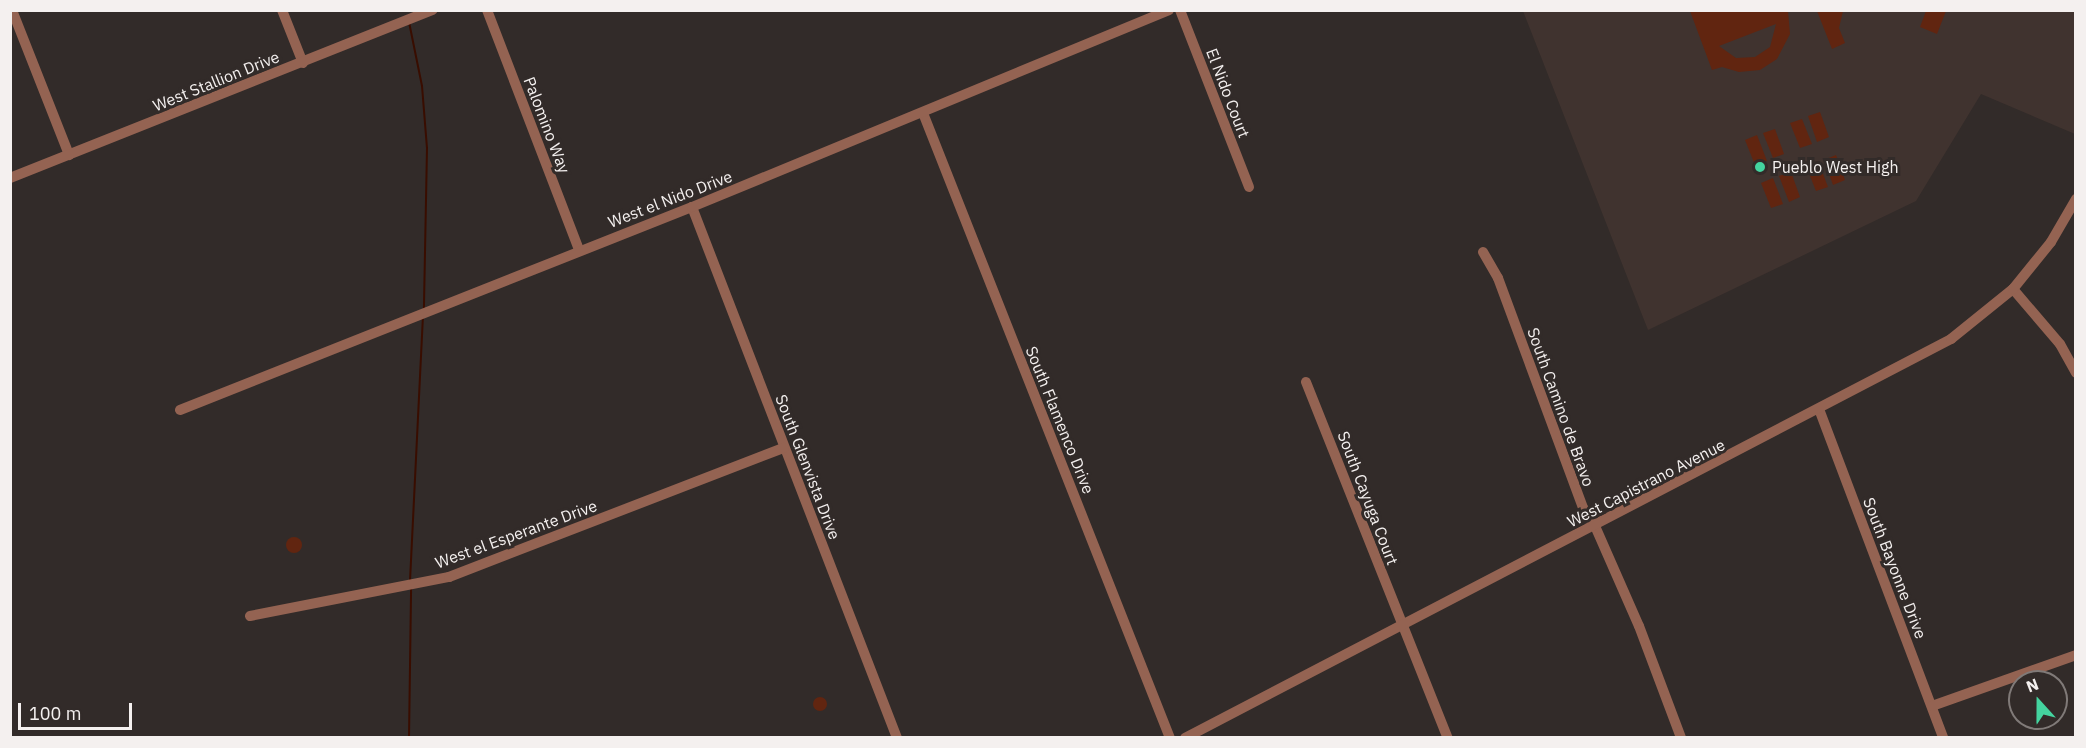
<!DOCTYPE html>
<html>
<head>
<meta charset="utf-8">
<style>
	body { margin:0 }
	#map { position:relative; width:2086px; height:748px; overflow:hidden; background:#322b29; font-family:"IBM Plex Sans",sans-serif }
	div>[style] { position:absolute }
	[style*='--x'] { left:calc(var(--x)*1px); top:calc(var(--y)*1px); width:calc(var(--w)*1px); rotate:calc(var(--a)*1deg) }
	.built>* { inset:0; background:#40332f }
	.green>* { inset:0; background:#612510 }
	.round { border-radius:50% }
	.stream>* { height:2px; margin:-1px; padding:0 1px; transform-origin:1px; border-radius:1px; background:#390d00 }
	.minor>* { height:10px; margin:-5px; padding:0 5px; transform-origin:5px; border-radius:5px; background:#946352 }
	.dots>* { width:16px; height:16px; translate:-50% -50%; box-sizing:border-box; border:3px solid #322b29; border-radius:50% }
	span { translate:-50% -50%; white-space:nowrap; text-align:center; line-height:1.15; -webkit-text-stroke:6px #322b29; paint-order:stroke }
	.street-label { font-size:16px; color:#f4f0ef }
	.poi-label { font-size:16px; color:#f4f0ef }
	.left { translate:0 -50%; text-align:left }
	.frame { position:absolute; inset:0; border:12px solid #f4f0ef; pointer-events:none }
	.north { position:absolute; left:2008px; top:670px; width:60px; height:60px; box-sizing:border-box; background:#322b29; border:2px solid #807a78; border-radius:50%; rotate:339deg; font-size:16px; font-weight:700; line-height:24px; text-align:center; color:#f4f0ef }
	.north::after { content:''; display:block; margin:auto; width:21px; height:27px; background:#44d49f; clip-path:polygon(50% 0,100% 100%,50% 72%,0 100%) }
	.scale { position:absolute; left:18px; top:703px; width:114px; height:27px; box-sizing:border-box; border:3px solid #f4f0ef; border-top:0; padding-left:8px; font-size:18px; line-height:21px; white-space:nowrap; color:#f4f0ef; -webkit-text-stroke:4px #322b29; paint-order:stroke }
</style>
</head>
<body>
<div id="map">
	<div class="built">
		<div style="clip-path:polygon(1523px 11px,2075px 11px,2075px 134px,1981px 94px,1916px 201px,1648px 330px)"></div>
	</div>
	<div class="green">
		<div style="clip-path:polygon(evenodd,1690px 11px,1788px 11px,1790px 34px,1777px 59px,1760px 70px,1739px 72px,1722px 67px,1712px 70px,1690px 11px,1776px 24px,1770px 47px,1755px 57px,1736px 58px,1719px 46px,1776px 24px)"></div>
		<div style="clip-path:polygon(1817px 11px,1843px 11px,1839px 28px,1845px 43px,1832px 49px)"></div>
		<div style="clip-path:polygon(1926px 11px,1946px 11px,1937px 34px,1920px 27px)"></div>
		<div style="clip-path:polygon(1820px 112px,1829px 137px,1817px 142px,1808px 116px)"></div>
		<div style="clip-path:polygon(1802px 119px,1812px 144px,1800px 148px,1790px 123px)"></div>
		<div style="clip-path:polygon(1775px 129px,1784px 154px,1773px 158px,1763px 133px)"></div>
		<div style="clip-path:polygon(1757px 135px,1767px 161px,1755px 165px,1745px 140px)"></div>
		<div style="clip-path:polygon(1836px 155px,1845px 180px,1833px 185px,1824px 160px)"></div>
		<div style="clip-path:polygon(1818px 161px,1828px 187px,1816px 191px,1806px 166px)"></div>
		<div style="clip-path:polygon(1791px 172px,1800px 197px,1789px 202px,1779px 176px)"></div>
		<div style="clip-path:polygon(1773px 178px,1783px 204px,1771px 208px,1761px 183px)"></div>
		<div class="round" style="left:286px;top:537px;width:16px;height:16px"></div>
		<div class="round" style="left:813px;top:697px;width:14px;height:14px"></div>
	</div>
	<div class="stream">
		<div style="--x:409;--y:22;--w:65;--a:78.5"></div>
		<div style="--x:422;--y:86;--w:62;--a:85.4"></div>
		<div style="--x:427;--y:148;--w:161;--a:91.1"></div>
		<div style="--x:410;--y:581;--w:264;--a:-87.2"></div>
		<div style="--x:409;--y:738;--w:151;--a:-89.2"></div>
	</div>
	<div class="minor">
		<div style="--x:12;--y:10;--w:156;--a:68.5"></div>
		<div style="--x:282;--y:10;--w:57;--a:68.4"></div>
		<div style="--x:487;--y:10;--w:257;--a:69"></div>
		<div style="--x:1180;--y:10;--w:190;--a:68.7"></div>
		<div style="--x:923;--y:113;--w:672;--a:68.44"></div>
		<div style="--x:10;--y:178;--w:455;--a:-21.7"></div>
		<div style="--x:692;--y:207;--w:569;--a:68.89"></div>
		<div style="--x:1483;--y:252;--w:30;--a:60"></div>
		<div style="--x:1498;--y:278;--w:245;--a:69.7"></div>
		<div style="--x:1583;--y:508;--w:22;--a:56"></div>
		<div style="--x:1595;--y:526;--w:109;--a:66.3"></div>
		<div style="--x:1639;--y:626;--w:120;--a:69.4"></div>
		<div style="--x:2013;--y:289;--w:72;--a:49.5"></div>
		<div style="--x:2060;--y:344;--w:33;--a:61"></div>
		<div style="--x:1306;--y:382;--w:383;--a:68.3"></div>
		<div style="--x:1819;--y:409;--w:352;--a:69.3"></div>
		<div style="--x:180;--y:410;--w:551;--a:-21.63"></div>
		<div style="--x:692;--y:207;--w:516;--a:-22.44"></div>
		<div style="--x:250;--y:616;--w:203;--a:-11.1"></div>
		<div style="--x:449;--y:577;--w:359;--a:-21.1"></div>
		<div style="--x:1932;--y:706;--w:153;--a:-19.5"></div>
		<div style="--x:1185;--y:738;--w:864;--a:-27.51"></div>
		<div style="--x:1951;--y:339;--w:80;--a:-38.9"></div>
		<div style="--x:2013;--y:289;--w:60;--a:-51"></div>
		<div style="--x:2051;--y:242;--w:50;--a:-59.8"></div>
	</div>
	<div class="dots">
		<div style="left:1760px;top:167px;background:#44d49f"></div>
	</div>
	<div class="street-label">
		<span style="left:216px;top:81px;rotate:-22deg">West Stallion Drive</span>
		<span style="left:1228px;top:93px;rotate:69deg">El Nido Court</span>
		<span style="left:547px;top:125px;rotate:69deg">Palomino Way</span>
		<span style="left:670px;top:199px;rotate:-21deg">West el Nido Drive</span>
		<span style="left:1561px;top:407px;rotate:70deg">South Camino de Bravo</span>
		<span style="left:1060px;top:420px;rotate:68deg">South Flamenco Drive</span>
		<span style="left:808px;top:467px;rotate:69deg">South Glenvista Drive</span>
		<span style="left:1646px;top:483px;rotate:-27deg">West Capistrano Avenue</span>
		<span style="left:1368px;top:498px;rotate:69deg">South Cayuga Court</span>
		<span style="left:516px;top:534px;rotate:-20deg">West el Esperante Drive</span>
		<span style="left:1895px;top:568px;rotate:69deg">South Bayonne Drive</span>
	</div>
	<div class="poi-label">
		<span class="left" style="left:1772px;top:167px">Pueblo West High</span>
	</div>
	<div class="frame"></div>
	<div class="north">N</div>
	<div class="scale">100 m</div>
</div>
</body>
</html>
